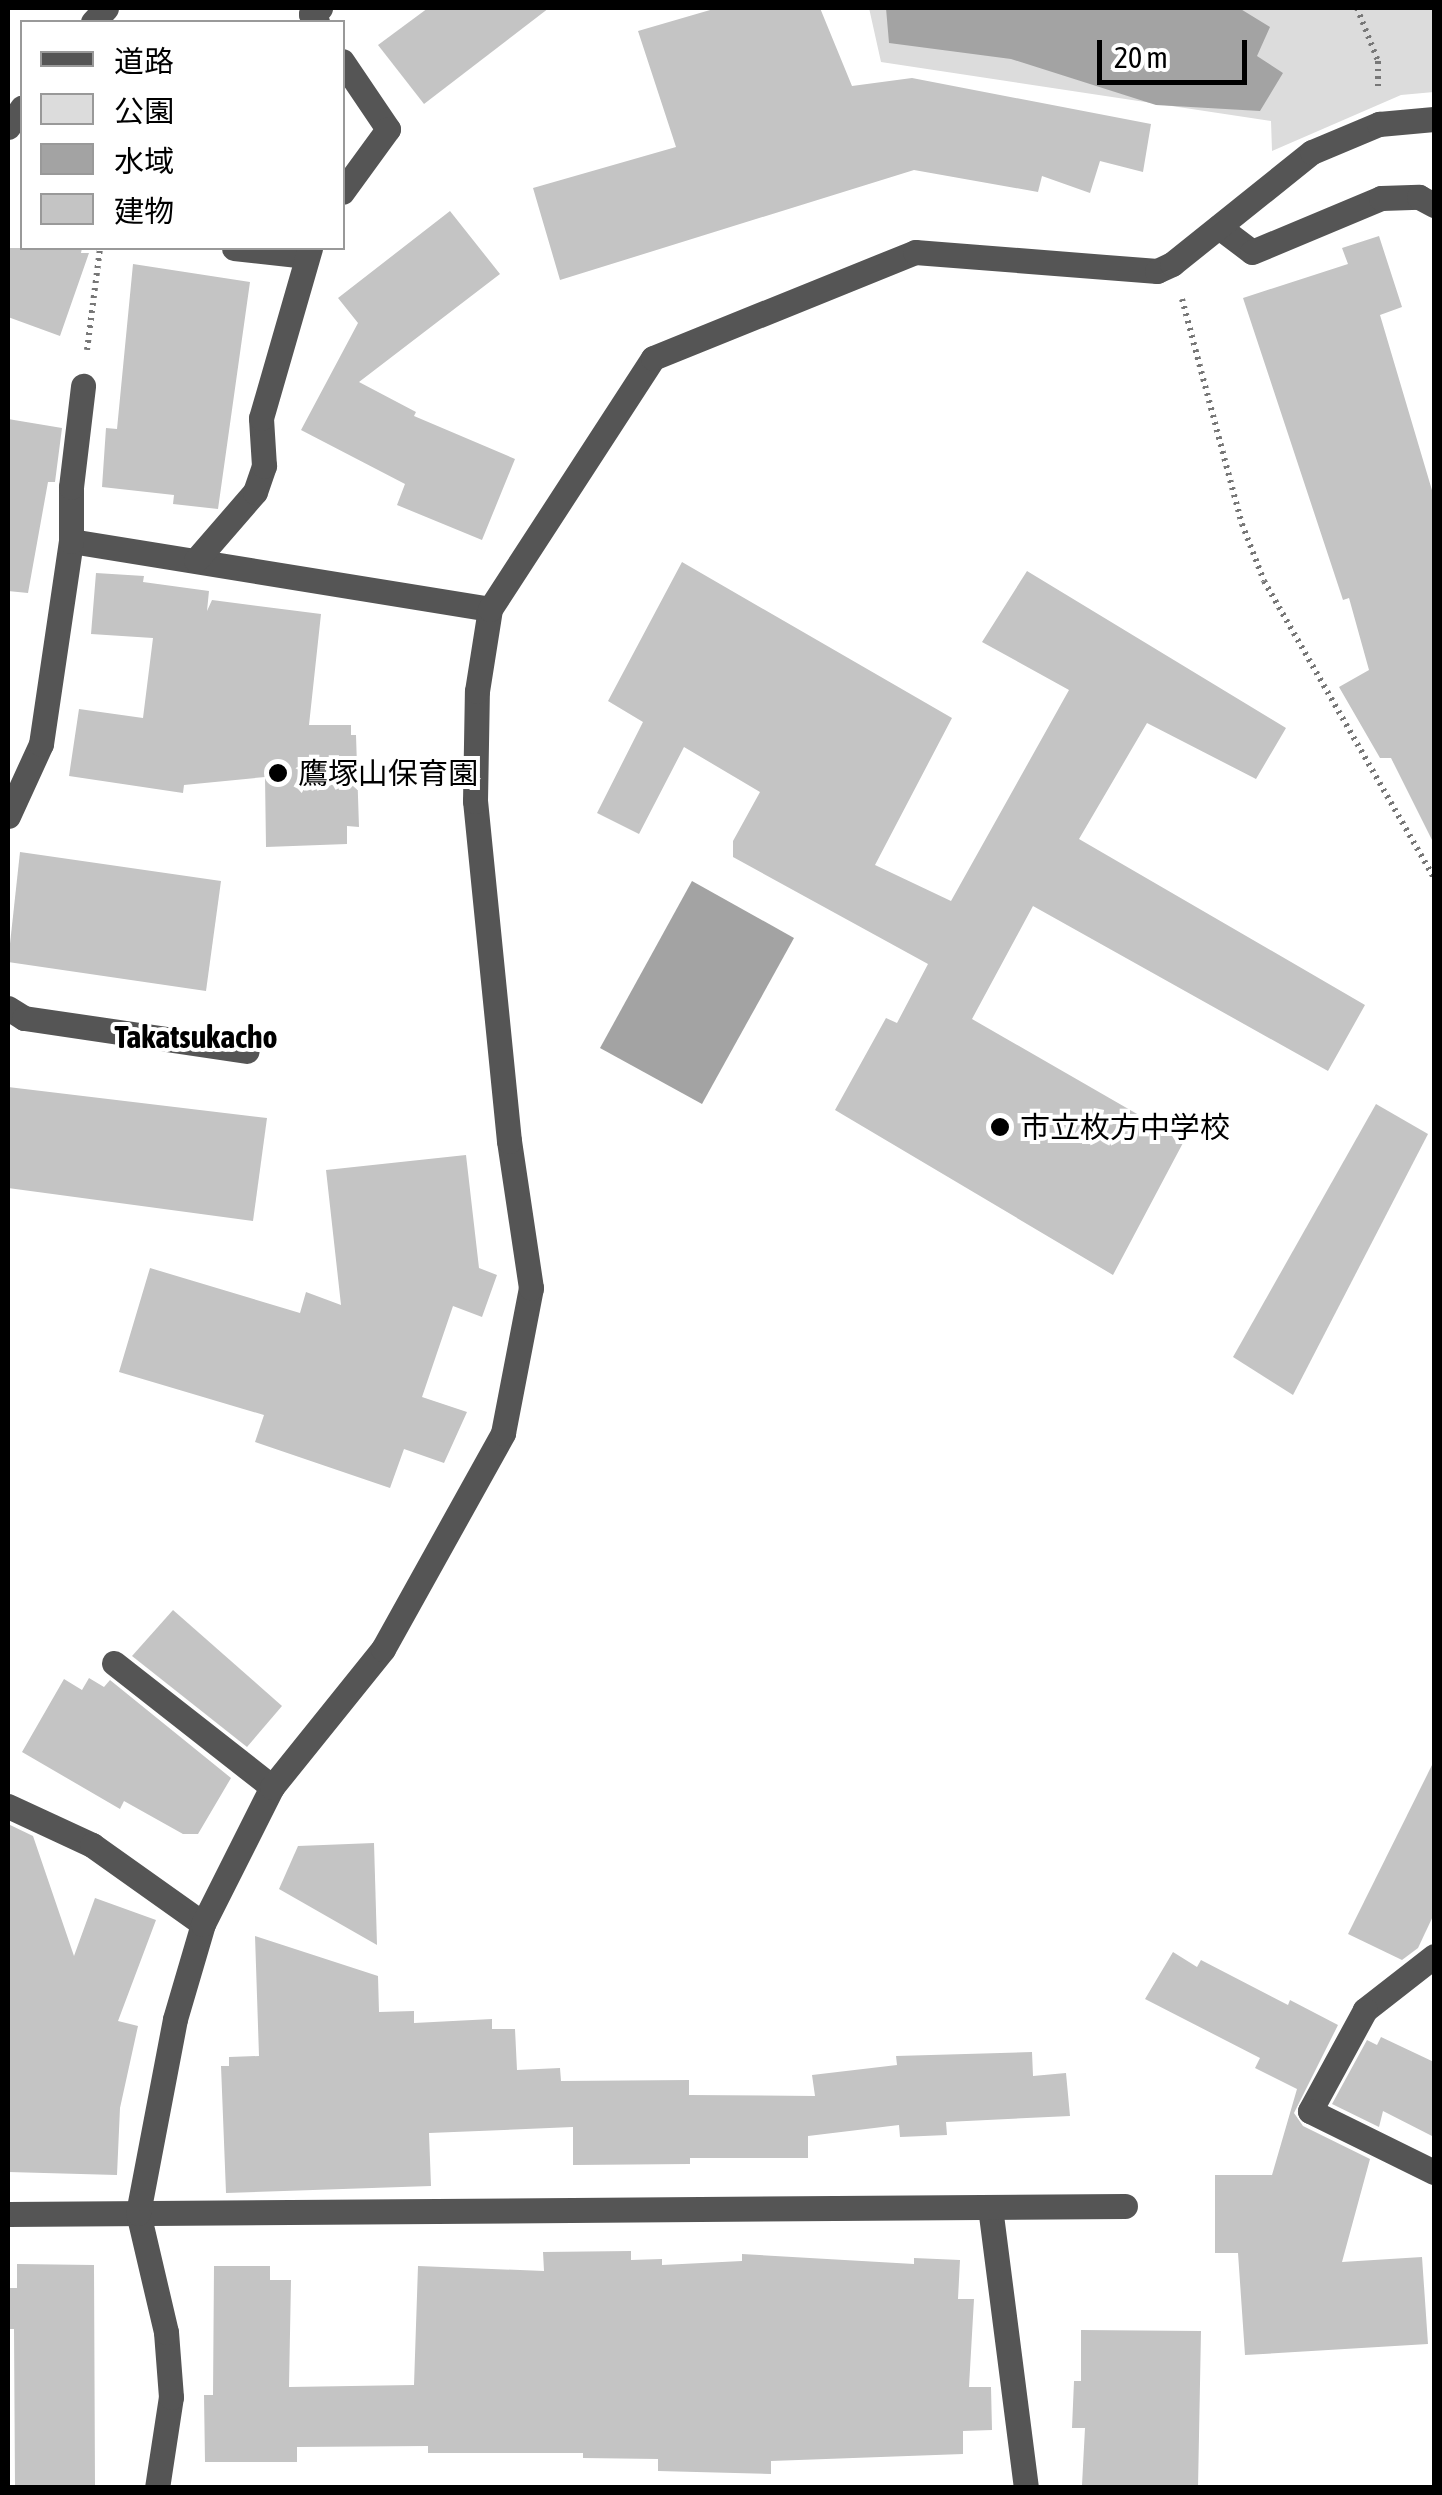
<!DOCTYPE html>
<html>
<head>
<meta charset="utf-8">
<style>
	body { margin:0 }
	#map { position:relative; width:1442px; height:2495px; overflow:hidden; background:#fff; font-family:"Asap Condensed","Noto Sans JP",sans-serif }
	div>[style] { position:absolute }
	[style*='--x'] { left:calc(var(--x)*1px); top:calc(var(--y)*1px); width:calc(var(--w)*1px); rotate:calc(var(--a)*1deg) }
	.green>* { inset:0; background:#dcdcdc }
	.water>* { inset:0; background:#a3a3a3 }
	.building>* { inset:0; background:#c4c4c4 }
	.path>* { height:6px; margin-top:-3px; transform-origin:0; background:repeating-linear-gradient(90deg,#777 0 2.5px,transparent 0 7.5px) }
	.minor>* { height:25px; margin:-12.5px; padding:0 12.5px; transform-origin:12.5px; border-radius:12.5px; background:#555 }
	.dots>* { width:28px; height:28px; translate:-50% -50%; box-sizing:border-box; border:5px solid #fff; border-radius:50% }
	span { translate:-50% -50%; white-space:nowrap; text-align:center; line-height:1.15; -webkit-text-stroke:8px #fff; paint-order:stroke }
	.poi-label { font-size:30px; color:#000 }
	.left { translate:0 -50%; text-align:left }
	.neighbourhood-label { font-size:32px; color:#000; font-weight:700 }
	.frame { position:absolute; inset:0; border:10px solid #000; pointer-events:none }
	.legend { position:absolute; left:20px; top:20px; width:325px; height:230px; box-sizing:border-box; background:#fff; border:2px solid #999; margin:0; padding:12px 18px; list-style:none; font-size:30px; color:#000 }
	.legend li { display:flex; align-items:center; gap:20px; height:50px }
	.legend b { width:50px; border:2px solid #999 }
	.scale { position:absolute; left:1097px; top:40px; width:150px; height:45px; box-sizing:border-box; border:5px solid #000; border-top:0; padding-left:12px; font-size:30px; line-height:35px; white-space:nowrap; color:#000; -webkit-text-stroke:8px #fff; paint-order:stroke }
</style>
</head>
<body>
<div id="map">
	<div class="green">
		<div style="clip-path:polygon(869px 8px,1434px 8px,1434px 92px,1401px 95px,1272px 151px,1271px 121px,881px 62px)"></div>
	</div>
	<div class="water">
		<div style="clip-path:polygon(886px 8px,1239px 8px,1270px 27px,1257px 56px,1283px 73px,1260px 111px,1156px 105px,1011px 59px,889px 43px)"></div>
		<div style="clip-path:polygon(692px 881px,794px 938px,702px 1104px,600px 1048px)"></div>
	</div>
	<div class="building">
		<div style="clip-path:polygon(428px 8px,549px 8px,424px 104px,378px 45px)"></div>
		<div style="clip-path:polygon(717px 8px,820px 8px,852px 86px,912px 78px,1151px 124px,1143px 172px,1100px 161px,1090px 193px,1042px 176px,1038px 192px,914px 170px,560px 280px,533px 188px,676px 147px,638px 31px)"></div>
		<div style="clip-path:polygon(450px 211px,500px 274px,359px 382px,416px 412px,414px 416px,515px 459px,482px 540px,397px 505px,405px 484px,301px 430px,358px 323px,338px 298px)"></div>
		<div style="clip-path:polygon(1379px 236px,1402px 307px,1380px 315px,1434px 497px,1434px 844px,1391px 758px,1380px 758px,1339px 687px,1369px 670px,1349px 598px,1343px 600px,1243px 298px,1348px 264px,1342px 248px)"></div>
		<div style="clip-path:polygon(8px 248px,82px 248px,81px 253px,89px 253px,60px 336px,8px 317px)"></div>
		<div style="clip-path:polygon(133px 264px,250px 282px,218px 509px,173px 504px,174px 495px,102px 487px,106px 428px,117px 429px)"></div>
		<div style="clip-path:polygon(8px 419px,62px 428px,55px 482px,48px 482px,28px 593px,8px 591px)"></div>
		<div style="clip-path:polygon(682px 562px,952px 718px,875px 865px,951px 901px,1069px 690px,982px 642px,1027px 571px,1286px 728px,1256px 779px,1147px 723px,1079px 839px,1365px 1005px,1328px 1071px,1033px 906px,972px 1019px,1184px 1141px,1113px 1275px,835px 1110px,886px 1018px,897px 1023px,928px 964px,733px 857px,733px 841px,760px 792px,684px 747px,639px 834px,597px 813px,643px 722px,608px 701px)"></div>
		<div style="clip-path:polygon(96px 573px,144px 576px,143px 582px,209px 591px,207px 611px,212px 600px,321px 614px,309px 725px,351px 725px,351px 735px,356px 735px,359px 827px,347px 826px,347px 844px,266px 847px,265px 777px,184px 785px,183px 793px,69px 776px,79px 709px,143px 718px,153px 638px,91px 634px)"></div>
		<div style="clip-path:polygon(20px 852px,221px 881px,206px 991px,8px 962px)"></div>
		<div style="clip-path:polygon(8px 1087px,267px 1118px,253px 1221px,8px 1188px)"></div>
		<div style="clip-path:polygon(1376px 1104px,1428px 1134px,1293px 1395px,1233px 1357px)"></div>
		<div style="clip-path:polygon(466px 1155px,479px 1268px,497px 1275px,482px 1317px,453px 1306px,422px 1397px,467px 1412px,444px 1463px,404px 1449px,390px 1488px,255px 1442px,264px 1415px,119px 1372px,150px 1268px,300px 1313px,306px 1292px,341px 1305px,326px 1170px)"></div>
		<div style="clip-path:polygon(173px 1610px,282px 1706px,247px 1747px,132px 1656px)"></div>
		<div style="clip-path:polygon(89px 1678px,104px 1687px,110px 1680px,231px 1778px,198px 1834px,183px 1834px,124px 1801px,120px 1809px,22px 1752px,64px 1679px,82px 1690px)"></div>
		<div style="clip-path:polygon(1434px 1761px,1434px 1914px,1418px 1948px,1402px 1960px,1348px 1934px)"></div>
		<div style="clip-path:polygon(8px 1824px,33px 1836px,74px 1956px,95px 1898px,156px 1920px,118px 2021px,138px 2026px,120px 2108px,117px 2175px,8px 2172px)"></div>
		<div style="clip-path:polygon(374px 1843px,377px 1945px,279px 1889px,298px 1846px)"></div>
		<div style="clip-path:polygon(255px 1936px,378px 1976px,379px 2012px,414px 2011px,414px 2023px,492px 2019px,492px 2029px,515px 2029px,517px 2070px,560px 2068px,561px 2081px,689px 2080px,689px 2095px,815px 2096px,812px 2075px,897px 2065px,896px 2056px,1032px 2052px,1033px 2076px,1066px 2073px,1070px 2116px,946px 2122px,947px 2135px,900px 2137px,899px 2125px,808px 2136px,808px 2158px,690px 2158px,690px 2164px,573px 2165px,573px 2127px,429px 2133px,431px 2186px,226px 2193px,221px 2066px,229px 2066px,229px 2057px,259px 2056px)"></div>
		<div style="clip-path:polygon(1173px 1952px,1197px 1967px,1201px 1960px,1288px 2005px,1290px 2000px,1338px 2025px,1294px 2113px,1303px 2126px,1370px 2159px,1342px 2262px,1422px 2257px,1428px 2344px,1245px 2355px,1238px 2253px,1215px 2253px,1215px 2175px,1272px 2175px,1297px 2089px,1255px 2068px,1260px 2058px,1145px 1999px)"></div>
		<div style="clip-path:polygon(1381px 2037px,1434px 2062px,1434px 2137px,1383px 2111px,1379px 2127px,1332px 2104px,1367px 2040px,1377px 2045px)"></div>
		<div style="clip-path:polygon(631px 2251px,631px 2260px,662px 2259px,662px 2265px,742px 2261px,742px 2254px,914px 2264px,914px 2258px,960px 2260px,958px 2299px,974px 2299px,969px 2387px,991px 2387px,992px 2430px,963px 2431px,963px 2454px,771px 2461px,771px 2474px,658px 2471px,658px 2459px,583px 2458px,583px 2453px,428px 2453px,428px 2446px,297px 2447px,297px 2462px,205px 2462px,204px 2395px,213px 2395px,214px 2266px,270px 2266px,270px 2280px,291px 2280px,289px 2387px,414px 2385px,418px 2266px,544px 2271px,543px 2252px)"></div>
		<div style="clip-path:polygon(17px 2264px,94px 2265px,95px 2488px,15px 2488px,14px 2329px,8px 2329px,8px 2288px,17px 2288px)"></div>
		<div style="clip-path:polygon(1081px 2330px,1201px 2331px,1198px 2488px,1082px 2485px,1085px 2428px,1072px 2428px,1074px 2381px,1081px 2381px)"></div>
	</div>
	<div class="path">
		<div style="--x:1357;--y:8;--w:57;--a:68.4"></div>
		<div style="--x:1378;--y:61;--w:26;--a:90"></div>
		<div style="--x:1182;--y:299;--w:233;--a:75.1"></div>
		<div style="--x:1242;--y:524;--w:61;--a:68.9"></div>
		<div style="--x:1264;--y:581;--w:342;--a:60.2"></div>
		<div style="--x:87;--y:350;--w:103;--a:-82.7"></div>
	</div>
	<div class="minor">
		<div style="--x:93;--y:22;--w:19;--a:-47"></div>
		<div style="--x:317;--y:22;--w:10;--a:-127"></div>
		<div style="--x:311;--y:14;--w:11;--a:-34"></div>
		<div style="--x:342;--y:61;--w:82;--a:55.9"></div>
		<div style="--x:388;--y:129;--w:78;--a:126.1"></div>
		<div style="--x:8;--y:127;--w:24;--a:-54"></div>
		<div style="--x:1219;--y:227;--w:41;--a:37.1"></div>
		<div style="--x:1252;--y:252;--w:140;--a:-22.7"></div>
		<div style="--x:1381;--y:198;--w:38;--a:-2"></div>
		<div style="--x:1419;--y:197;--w:17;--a:28"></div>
		<div style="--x:234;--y:248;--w:71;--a:6.4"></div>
		<div style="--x:71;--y:541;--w:424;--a:9.2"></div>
		<div style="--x:196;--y:560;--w:90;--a:-49.1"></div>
		<div style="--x:255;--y:492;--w:28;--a:-71"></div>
		<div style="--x:264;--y:466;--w:48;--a:-93.6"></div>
		<div style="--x:261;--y:418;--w:177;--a:-73.9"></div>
		<div style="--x:8;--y:816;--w:79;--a:-65.4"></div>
		<div style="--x:41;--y:744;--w:205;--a:-81.6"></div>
		<div style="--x:71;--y:541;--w:54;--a:-90"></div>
		<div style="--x:71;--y:487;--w:102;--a:-83.2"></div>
		<div style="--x:8;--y:1008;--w:19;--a:32"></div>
		<div style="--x:24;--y:1018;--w:225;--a:8.4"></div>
		<div style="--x:114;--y:1663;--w:201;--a:38.1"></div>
		<div style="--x:8;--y:1806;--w:93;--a:24.9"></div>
		<div style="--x:92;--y:1845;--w:136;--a:35.4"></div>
		<div style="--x:1434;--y:1956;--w:88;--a:142"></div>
		<div style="--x:1365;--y:2010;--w:115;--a:118.6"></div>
		<div style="--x:1310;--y:2111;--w:138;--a:26.2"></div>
		<div style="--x:990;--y:2207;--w:283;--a:82.7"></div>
		<div style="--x:8;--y:2214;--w:1117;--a:-0.41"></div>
		<div style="--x:157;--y:2488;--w:92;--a:-81.3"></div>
		<div style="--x:171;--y:2397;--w:65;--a:-94.4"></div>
		<div style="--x:166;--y:2332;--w:122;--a:-103.2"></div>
		<div style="--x:138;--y:2213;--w:197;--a:-79.2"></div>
		<div style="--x:175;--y:2019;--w:99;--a:-73.6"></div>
		<div style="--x:203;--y:1924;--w:153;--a:-63.3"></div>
		<div style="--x:272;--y:1787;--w:177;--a:-51.2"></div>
		<div style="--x:383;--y:1649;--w:247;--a:-60.9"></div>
		<div style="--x:503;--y:1433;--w:148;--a:-79.1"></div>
		<div style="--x:531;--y:1288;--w:149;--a:-98.5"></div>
		<div style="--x:509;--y:1141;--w:342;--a:-95.7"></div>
		<div style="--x:475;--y:801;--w:110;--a:-89"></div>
		<div style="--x:477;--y:691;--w:83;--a:-81"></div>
		<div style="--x:490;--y:609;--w:299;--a:-57"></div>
		<div style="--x:653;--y:358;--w:283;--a:-22"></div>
		<div style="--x:915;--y:252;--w:243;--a:4.5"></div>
		<div style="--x:1157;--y:271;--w:17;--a:-25"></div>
		<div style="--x:1172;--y:264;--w:179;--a:-38.7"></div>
		<div style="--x:1312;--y:152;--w:73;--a:-22.7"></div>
		<div style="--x:1379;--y:124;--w:55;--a:-5.2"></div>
	</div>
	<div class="dots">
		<div style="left:278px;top:773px;background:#000"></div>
		<div style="left:1000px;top:1127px;background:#000"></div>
	</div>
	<div class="poi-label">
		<span class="left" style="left:298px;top:773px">鷹塚山保育園</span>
		<span class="left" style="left:1020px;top:1127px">市立枚方中学校</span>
	</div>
	<div class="neighbourhood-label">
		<span style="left:196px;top:1037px">Takatsukacho</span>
	</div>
	<div class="frame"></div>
	<ul class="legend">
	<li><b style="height:12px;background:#555"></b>道路</li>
	<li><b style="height:28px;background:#dcdcdc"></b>公園</li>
	<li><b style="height:28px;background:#a3a3a3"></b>水域</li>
	<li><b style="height:28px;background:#c4c4c4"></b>建物</li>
	</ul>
	<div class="scale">20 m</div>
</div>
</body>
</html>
